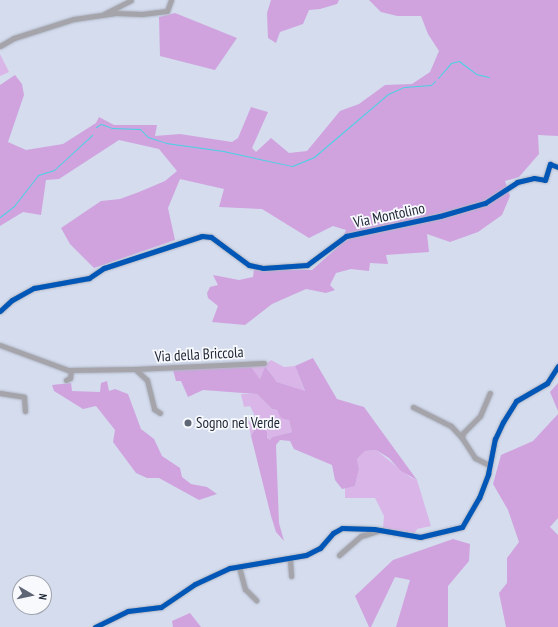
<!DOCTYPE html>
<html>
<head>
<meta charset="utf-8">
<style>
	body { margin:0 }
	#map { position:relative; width:558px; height:627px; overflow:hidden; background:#d4dcee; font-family:"PT Sans Narrow",sans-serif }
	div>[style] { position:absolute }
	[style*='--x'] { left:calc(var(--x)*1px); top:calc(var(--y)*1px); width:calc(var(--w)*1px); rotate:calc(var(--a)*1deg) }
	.green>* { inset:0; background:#dab5e8 }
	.forest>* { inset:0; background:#d0a3df }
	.stream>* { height:1px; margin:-0.5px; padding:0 0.5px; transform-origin:0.5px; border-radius:0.5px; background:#47d2e3 }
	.roads { filter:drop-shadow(0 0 1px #b1b8c6) drop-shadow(0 0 1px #b1b8c6) }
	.minor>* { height:5px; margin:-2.5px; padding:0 2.5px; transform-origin:2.5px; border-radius:2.5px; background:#a5a4aa }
	.cycleway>* { height:5px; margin:-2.5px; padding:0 2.5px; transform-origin:2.5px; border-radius:2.5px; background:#0057b8 }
	.dots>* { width:11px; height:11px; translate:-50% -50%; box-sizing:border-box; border:2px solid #f7f9fd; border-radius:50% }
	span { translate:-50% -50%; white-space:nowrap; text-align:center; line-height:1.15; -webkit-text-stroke:3.5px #f7f9fd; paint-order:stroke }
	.street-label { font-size:15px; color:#1e2534 }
	.poi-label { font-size:15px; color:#1e2534 }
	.left { translate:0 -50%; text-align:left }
	.north { position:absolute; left:12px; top:575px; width:40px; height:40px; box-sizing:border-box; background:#f7f9fd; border:1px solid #a0a4ad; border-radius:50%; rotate:99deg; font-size:11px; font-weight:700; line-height:16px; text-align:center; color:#1e2534 }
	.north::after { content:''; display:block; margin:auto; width:14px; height:18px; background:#5e6575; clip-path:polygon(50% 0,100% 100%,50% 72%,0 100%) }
</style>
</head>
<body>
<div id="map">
	<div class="green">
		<div style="clip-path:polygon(0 54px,9px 72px,0 76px)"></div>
		<div style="clip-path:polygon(271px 360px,284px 367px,295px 366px,305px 392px,277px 382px,265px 366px,260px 379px,250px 368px,250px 366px,266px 364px)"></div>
		<div style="clip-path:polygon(241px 394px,257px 394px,272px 409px,277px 410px,289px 420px,292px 432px,272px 437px,270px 440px,258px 423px,251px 436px,248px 422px,255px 418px,254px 414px,250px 406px,244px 407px)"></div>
		<div style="clip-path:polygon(376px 450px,410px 477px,417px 480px,431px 526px,417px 529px,415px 533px,383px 528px,384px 516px,375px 498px,345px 498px,345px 487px,355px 486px,359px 469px,357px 459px,365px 451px)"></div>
	</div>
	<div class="forest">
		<div style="clip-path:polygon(271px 0,339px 0,337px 4px,320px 9px,309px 10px,303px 24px,280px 32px,276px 43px,268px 38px,267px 13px)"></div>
		<div style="clip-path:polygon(369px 0,558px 0,558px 136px,538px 135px,539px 154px,519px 177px,505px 181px,510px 196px,502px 215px,478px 232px,450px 242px,427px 234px,429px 252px,386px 255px,388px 264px,370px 263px,369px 271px,351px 269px,336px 273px,330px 285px,335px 290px,326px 293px,306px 289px,272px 304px,245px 325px,212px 322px,218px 306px,208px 298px,207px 293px,210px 287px,218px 285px,213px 275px,239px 280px,253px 277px,254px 269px,312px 270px,340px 245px,346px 230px,333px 226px,309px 238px,262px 209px,219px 207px,224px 189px,180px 179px,168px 208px,175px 240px,94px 268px,70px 244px,61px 228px,101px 201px,120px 199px,139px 192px,165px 181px,177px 171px,159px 149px,119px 140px,59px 179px,46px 180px,41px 215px,23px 212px,0 226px,0 85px,15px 75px,22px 84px,24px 95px,8px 142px,26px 150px,63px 144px,96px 123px,99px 117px,114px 125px,157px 125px,155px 136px,180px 134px,232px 142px,238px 138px,251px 107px,268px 112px,252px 148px,256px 152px,271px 138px,289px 153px,307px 151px,340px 111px,359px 104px,385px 85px,412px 84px,430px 72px,439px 51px,428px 34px,421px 16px,397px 16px,381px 12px)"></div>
		<div style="clip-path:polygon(175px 13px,237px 38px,215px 70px,160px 56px,159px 17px)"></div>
		<div style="clip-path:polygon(313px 358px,337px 399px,364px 407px,417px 480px,401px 471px,389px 458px,376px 450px,365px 451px,357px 459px,359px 469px,355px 486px,342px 489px,335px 480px,332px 465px,294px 449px,290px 441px,280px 440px,276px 445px,279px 523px,284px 541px,276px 532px,271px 516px,251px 436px,258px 423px,267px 432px,267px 437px,270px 440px,272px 437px,292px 432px,289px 420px,281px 418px,277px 410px,272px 409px,257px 394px,203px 390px,188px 397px,181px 381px,176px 381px,173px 370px,250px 366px,260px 379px,265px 366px,277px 382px,305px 391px,295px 366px)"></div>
		<div style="clip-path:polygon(107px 381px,109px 391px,115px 389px,128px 394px,141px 429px,154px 439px,162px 456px,180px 468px,182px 477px,191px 484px,207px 487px,217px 494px,199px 500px,159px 478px,147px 478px,136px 473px,113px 442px,115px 430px,96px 406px,83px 409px,54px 391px,52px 385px,71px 383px,72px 391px,100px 392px,101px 383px)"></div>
		<div style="clip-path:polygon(558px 383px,558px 411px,550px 392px)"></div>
		<div style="clip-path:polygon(558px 414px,558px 518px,550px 527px,558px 535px,558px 627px,506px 627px,499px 593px,507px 583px,507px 558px,519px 542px,508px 510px,493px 484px,501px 455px,533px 441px)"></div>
		<div style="clip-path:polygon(453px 539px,470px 544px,469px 561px,448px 586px,448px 627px,396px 627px,410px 580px,395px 577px,371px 627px,369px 627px,355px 596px,393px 560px)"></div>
		<div style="clip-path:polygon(190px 613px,201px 627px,173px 627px,172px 621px)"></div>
	</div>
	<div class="stream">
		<div style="--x:438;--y:78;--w:20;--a:-49"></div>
		<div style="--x:451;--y:63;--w:8;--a:-14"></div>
		<div style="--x:459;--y:61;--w:21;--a:37"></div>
		<div style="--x:476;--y:74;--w:13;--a:13"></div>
		<div style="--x:96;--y:127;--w:6;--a:-31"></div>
		<div style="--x:101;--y:124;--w:12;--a:20"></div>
		<div style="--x:112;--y:128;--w:28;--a:2"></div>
		<div style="--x:140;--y:129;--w:11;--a:45"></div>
		<div style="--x:148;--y:137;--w:19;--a:18"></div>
		<div style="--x:166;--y:143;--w:58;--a:8"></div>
		<div style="--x:223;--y:151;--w:71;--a:12.3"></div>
		<div style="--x:292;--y:166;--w:24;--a:-22"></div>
		<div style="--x:314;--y:157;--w:97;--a:-40.4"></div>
		<div style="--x:388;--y:94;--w:17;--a:-24"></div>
		<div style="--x:404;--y:87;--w:27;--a:-4"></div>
		<div style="--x:431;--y:85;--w:6;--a:-45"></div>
		<div style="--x:0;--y:217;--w:18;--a:-38"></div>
		<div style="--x:14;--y:206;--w:39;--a:-52"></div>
		<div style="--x:38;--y:175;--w:17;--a:-17"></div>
		<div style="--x:54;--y:170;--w:52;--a:-42.6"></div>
	</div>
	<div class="roads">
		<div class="minor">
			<div style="--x:104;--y:14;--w:30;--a:-27"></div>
			<div style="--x:0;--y:46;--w:16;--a:-30"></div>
			<div style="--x:14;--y:38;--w:63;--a:-17.6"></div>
			<div style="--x:74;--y:19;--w:42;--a:-8.1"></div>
			<div style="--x:116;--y:13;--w:26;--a:2"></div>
			<div style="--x:142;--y:14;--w:25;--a:-7"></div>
			<div style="--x:167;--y:11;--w:12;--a:-70"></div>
			<div style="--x:0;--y:311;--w:16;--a:-43"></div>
			<div style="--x:12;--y:300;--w:25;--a:-29"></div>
			<div style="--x:34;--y:288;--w:56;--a:-10.3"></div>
			<div style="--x:89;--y:278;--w:18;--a:-34"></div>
			<div style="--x:104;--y:268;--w:103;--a:-18.1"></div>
			<div style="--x:202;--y:236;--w:9;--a:6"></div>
			<div style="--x:211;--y:237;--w:47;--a:36.4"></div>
			<div style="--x:249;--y:265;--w:14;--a:12"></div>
			<div style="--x:263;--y:268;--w:44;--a:-3.9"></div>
			<div style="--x:307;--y:265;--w:49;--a:-36.6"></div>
			<div style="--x:346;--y:236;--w:96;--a:-12"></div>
			<div style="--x:440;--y:216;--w:47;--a:-16.1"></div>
			<div style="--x:485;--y:203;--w:38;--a:-33"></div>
			<div style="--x:517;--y:182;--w:17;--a:-13"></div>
			<div style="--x:534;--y:178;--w:11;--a:10"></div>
			<div style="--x:545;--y:180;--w:17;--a:-73"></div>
			<div style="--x:550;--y:164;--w:9;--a:21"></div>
			<div style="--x:0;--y:345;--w:72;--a:20.2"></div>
			<div style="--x:68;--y:370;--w:67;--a:-0.9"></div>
			<div style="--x:135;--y:369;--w:16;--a:43"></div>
			<div style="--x:147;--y:380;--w:30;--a:76"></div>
			<div style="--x:154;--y:409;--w:7;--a:34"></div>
			<div style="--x:135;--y:369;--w:129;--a:-2.7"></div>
			<div style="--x:66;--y:380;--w:4;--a:-27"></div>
			<div style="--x:70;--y:378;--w:8;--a:-83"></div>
			<div style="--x:0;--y:393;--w:24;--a:9"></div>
			<div style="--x:24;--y:397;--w:14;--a:86"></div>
			<div style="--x:413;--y:407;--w:42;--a:26.6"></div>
			<div style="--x:451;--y:426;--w:16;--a:47"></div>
			<div style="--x:489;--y:465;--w:16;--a:-153"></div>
			<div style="--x:475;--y:458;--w:24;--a:-123"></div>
			<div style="--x:462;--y:438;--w:5;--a:-79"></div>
			<div style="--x:463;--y:433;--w:24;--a:-45"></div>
			<div style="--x:480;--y:416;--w:25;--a:-67"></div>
			<div style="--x:339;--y:555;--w:29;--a:-41"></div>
			<div style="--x:361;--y:536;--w:21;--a:-17"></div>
			<div style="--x:290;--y:560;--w:16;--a:86"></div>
			<div style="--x:239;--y:567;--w:23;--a:75"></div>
			<div style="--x:245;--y:589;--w:16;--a:45"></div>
			<div style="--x:95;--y:627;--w:37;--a:-26"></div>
			<div style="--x:128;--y:611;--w:33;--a:-7"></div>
			<div style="--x:161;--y:607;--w:41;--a:-34.1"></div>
			<div style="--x:195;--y:584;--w:38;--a:-25"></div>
			<div style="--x:230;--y:568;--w:77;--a:-9.7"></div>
			<div style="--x:306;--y:555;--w:16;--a:-27"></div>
			<div style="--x:320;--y:548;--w:20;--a:-49"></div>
			<div style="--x:333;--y:533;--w:10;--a:-29"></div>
			<div style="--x:342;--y:528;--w:32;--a:2"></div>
			<div style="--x:374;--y:529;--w:47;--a:9.9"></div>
			<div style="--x:420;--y:537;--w:43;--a:-13.4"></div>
			<div style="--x:462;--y:527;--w:34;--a:-60"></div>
			<div style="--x:479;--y:498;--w:26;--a:-69"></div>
			<div style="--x:488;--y:474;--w:36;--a:-79"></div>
			<div style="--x:495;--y:439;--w:19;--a:-65"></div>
			<div style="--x:503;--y:422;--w:25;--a:-58"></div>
			<div style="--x:516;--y:401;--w:36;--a:-30"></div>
			<div style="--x:547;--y:383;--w:20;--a:-57"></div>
		</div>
	</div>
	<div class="cycleway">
		<div style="--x:0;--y:311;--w:16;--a:-43"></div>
		<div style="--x:12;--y:300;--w:25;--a:-29"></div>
		<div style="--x:34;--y:288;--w:56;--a:-10.3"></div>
		<div style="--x:89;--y:278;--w:18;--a:-34"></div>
		<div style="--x:104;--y:268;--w:103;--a:-18.1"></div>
		<div style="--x:202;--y:236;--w:9;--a:6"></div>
		<div style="--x:211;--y:237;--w:47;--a:36.4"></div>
		<div style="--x:249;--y:265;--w:14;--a:12"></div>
		<div style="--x:263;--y:268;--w:44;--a:-3.9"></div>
		<div style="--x:307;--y:265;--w:49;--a:-36.6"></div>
		<div style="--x:346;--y:236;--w:96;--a:-12"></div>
		<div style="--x:440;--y:216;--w:47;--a:-16.1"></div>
		<div style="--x:485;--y:203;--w:38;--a:-33"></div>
		<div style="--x:517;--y:182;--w:17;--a:-13"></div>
		<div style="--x:534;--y:178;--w:11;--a:10"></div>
		<div style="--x:545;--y:180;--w:17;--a:-73"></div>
		<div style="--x:550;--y:164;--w:9;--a:21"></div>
		<div style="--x:95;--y:627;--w:37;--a:-26"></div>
		<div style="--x:128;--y:611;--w:33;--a:-7"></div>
		<div style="--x:161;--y:607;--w:41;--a:-34.1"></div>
		<div style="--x:195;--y:584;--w:38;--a:-25"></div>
		<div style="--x:230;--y:568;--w:77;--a:-9.7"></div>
		<div style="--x:306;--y:555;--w:16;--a:-27"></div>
		<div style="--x:320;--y:548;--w:20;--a:-49"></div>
		<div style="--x:333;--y:533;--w:10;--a:-29"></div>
		<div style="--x:342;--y:528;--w:32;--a:2"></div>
		<div style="--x:374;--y:529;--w:47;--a:9.9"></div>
		<div style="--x:420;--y:537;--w:43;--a:-13.4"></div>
		<div style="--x:462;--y:527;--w:34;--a:-60"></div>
		<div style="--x:479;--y:498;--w:26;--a:-69"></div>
		<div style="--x:488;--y:474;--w:36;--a:-79"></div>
		<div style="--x:495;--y:439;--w:19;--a:-65"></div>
		<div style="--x:503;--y:422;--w:25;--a:-58"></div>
		<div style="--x:516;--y:401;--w:36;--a:-30"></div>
		<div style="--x:547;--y:383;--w:20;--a:-57"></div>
	</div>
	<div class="dots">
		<div style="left:188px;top:423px;background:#5e6575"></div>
	</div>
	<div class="street-label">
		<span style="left:389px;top:215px;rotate:-12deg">Via Montolino</span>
		<span style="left:199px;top:354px;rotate:-3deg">Via della Briccola</span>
	</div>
	<div class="poi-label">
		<span class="left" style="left:196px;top:423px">Sogno nel Verde</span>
	</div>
	<div class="north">N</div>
</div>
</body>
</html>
